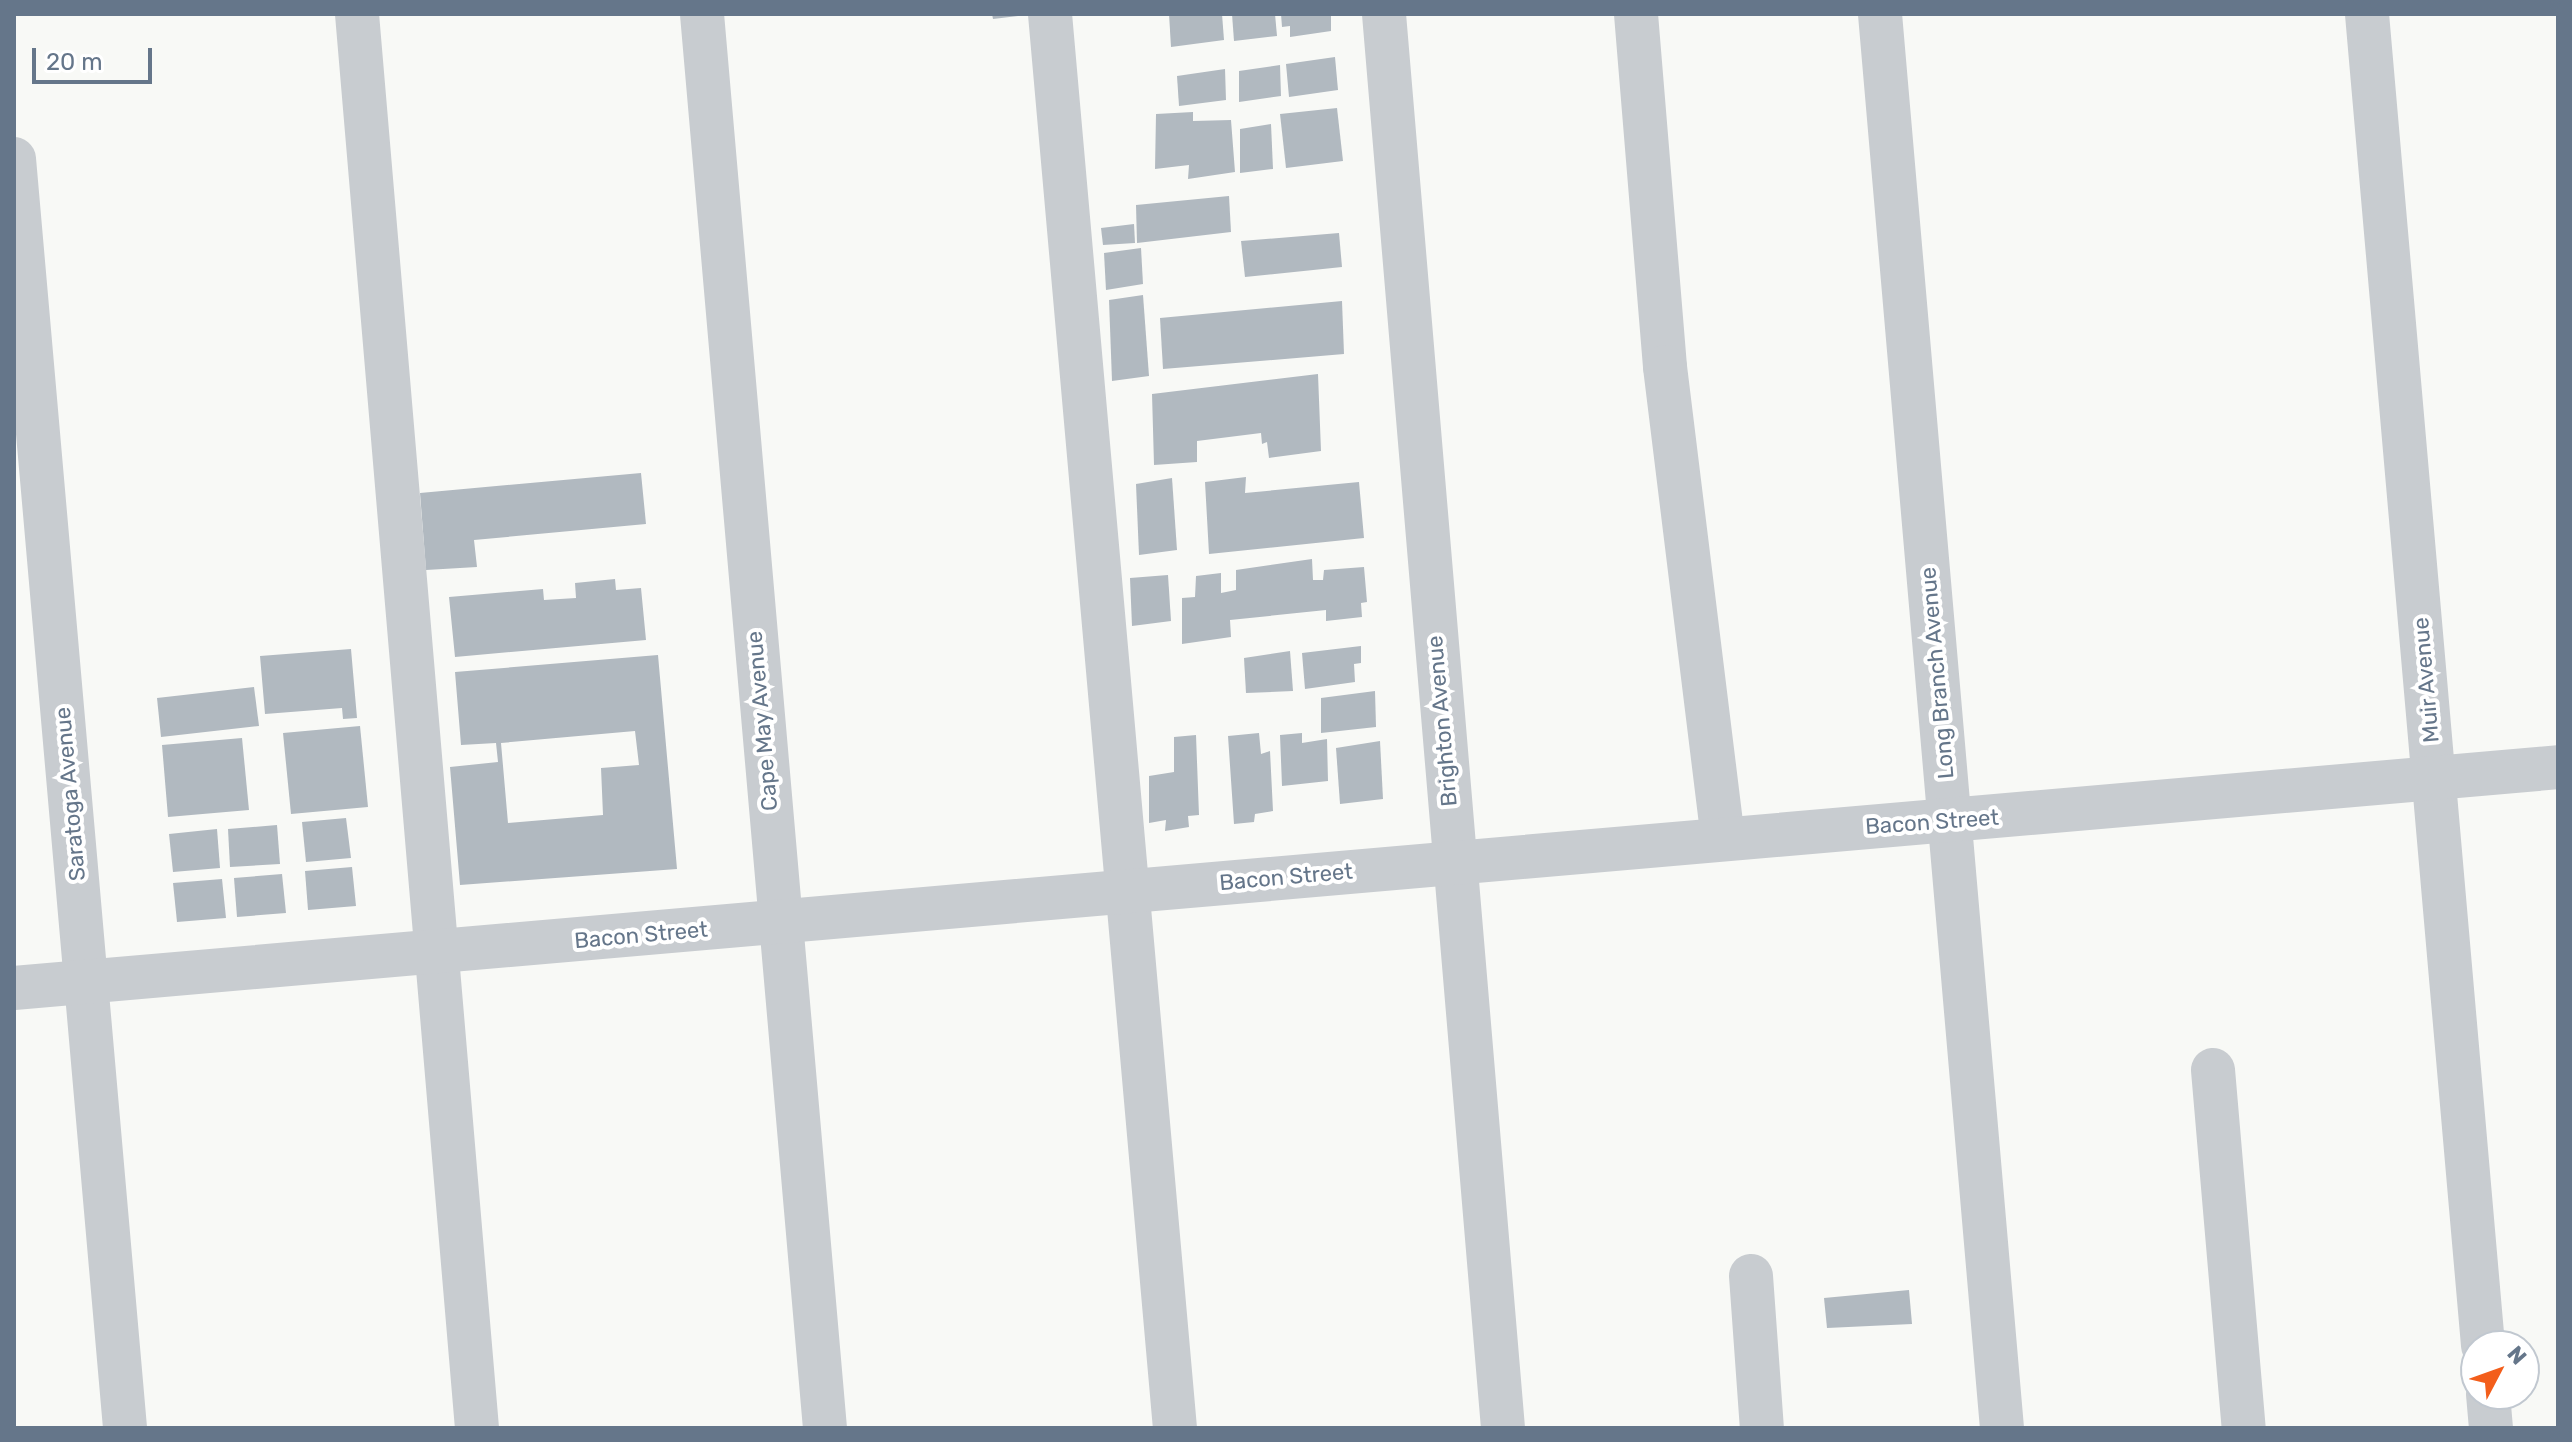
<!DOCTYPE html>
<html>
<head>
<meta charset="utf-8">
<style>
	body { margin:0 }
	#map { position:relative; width:2572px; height:1442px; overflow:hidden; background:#f8f9f6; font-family:Rubik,sans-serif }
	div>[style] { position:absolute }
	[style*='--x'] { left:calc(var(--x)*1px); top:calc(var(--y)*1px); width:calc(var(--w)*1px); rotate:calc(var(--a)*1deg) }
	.building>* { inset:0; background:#b1b9c0 }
	.minor>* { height:44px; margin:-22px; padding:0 22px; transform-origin:22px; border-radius:22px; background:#c8ccd0 }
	span { translate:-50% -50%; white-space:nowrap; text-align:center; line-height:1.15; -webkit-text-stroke:8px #fff; paint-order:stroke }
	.street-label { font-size:22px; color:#65768a }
	.frame { position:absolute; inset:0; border:16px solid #65768a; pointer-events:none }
	.north { position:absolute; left:2460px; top:1330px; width:80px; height:80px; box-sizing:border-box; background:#fff; border:2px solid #c1c8d0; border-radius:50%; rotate:49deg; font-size:22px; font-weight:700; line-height:32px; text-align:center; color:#65768a }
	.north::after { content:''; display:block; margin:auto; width:28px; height:36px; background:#f35e1b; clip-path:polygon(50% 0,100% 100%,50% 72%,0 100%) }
	.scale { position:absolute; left:32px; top:48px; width:120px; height:36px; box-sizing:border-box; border:4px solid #65768a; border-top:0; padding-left:10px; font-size:24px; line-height:28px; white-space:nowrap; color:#65768a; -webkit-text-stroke:6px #fff; paint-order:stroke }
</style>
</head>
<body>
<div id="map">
	<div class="building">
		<div style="clip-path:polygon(992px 14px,1018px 14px,1018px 16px,993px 19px)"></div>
		<div style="clip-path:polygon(1169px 14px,1222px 14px,1224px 40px,1171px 47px)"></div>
		<div style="clip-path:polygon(1232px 14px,1275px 14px,1277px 36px,1234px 41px)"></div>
		<div style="clip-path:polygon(1281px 14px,1331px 14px,1331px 31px,1290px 37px,1290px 26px,1282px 27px)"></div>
		<div style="clip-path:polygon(1335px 57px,1338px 90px,1289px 97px,1286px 64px)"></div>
		<div style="clip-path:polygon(1280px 65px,1281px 96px,1239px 102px,1239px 71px)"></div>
		<div style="clip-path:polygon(1225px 69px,1226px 100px,1179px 106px,1177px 76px)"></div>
		<div style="clip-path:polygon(1337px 108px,1343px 161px,1286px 168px,1280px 114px)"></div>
		<div style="clip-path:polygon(1193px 112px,1193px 121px,1231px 120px,1235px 172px,1188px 179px,1189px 165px,1155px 169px,1156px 114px)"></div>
		<div style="clip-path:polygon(1271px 124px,1273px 169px,1240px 173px,1240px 129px)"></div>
		<div style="clip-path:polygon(1229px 196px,1231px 232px,1137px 243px,1136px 205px)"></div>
		<div style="clip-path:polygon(1134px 224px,1135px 243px,1103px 245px,1101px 228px)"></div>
		<div style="clip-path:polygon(1339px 233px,1342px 267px,1245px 277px,1241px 241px)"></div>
		<div style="clip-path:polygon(1141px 248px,1143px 284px,1106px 290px,1104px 253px)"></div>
		<div style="clip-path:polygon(1143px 295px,1149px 376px,1112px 381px,1109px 300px)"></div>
		<div style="clip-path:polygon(1342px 301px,1344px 354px,1163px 369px,1160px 318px)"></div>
		<div style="clip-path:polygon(1318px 374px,1321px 451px,1269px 458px,1267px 442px,1262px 444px,1261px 433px,1197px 441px,1197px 462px,1154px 465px,1152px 394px)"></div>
		<div style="clip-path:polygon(641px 473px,646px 524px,474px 540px,477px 567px,426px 570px,420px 493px)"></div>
		<div style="clip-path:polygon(1246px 477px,1245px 493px,1359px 482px,1364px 538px,1209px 554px,1205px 482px)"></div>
		<div style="clip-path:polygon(1172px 478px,1177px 550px,1139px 555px,1136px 484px)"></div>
		<div style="clip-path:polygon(1312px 559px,1313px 580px,1323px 580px,1324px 570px,1364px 567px,1367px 602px,1361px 603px,1362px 617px,1326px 621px,1326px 610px,1230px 620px,1231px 637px,1182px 644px,1182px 598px,1195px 597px,1196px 576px,1221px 573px,1221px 593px,1236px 590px,1236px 570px)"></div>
		<div style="clip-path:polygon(1168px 575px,1171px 621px,1132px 626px,1130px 578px)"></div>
		<div style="clip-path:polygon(615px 579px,616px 590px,641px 588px,646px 640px,455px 657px,449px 597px,543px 589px,544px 600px,576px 598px,575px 583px)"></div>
		<div style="clip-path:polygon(1361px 646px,1361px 663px,1354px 664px,1355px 682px,1305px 689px,1302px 653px)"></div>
		<div style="clip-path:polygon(351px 649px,357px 718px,343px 719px,342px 708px,265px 714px,260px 656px)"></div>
		<div style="clip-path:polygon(1290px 651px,1293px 691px,1246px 693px,1244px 658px)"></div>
		<div style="clip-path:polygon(evenodd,658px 655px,677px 869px,460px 885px,450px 767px,498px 762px,496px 743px,461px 745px,455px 672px,658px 655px,635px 731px,639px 765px,601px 768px,603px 815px,508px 823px,501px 743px,635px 731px)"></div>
		<div style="clip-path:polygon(254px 687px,259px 726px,161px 737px,157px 698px)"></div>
		<div style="clip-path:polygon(1375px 691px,1376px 727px,1321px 733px,1321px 698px)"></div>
		<div style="clip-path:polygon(360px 726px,368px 807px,291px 814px,283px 733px)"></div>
		<div style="clip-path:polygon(1259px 733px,1261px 754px,1270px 751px,1273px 811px,1255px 814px,1254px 822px,1234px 824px,1228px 736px)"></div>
		<div style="clip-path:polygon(1302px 733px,1302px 743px,1327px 739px,1328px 781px,1282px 786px,1280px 735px)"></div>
		<div style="clip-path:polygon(1196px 735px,1199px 815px,1188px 816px,1189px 827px,1165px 831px,1166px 820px,1149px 823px,1149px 776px,1174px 772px,1174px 737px)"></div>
		<div style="clip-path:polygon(242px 738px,249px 810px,168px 817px,162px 745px)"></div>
		<div style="clip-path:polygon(1380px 741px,1383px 799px,1340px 804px,1336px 748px)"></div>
		<div style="clip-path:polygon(346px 818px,351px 858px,306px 862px,302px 822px)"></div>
		<div style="clip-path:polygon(277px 825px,280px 864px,230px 867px,228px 829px)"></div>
		<div style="clip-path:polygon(217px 829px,220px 868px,173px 872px,169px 834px)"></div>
		<div style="clip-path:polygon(352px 867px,356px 906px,308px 910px,305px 871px)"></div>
		<div style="clip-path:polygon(282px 874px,286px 913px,237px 917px,234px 878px)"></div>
		<div style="clip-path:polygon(222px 879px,226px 918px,177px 922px,173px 883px)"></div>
		<div style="clip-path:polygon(1909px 1290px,1912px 1324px,1827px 1328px,1824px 1298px)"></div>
	</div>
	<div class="minor">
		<div style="--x:357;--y:14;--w:1419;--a:85.15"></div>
		<div style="--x:702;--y:14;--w:1419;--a:85.03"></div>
		<div style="--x:1050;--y:14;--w:1420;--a:84.95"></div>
		<div style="--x:1384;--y:14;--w:1419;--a:85.19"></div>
		<div style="--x:1636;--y:14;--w:354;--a:85.3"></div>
		<div style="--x:1665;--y:367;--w:474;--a:83"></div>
		<div style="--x:1880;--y:14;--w:1419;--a:85.07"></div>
		<div style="--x:2367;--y:14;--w:1337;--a:85.02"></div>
		<div style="--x:14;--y:159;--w:1274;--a:85"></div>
		<div style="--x:14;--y:988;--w:2554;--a:-4.96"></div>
		<div style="--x:2213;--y:1070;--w:359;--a:85.1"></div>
		<div style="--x:1751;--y:1276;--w:152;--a:85.9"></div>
		<div style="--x:2488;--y:1394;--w:34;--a:85"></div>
	</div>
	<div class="street-label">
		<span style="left:1937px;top:673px;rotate:-95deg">Long Branch Avenue</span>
		<span style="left:2426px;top:680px;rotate:-95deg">Muir Avenue</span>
		<span style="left:762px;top:721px;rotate:-95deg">Cape May Avenue</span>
		<span style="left:1442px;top:721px;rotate:-95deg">Brighton Avenue</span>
		<span style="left:70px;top:794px;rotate:-95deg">Saratoga Avenue</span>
		<span style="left:1932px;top:822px;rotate:-4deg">Bacon Street</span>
		<span style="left:1286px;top:877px;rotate:-5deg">Bacon Street</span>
		<span style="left:641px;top:935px;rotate:-5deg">Bacon Street</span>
	</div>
	<div class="frame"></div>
	<div class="north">N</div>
	<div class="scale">20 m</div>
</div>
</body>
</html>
